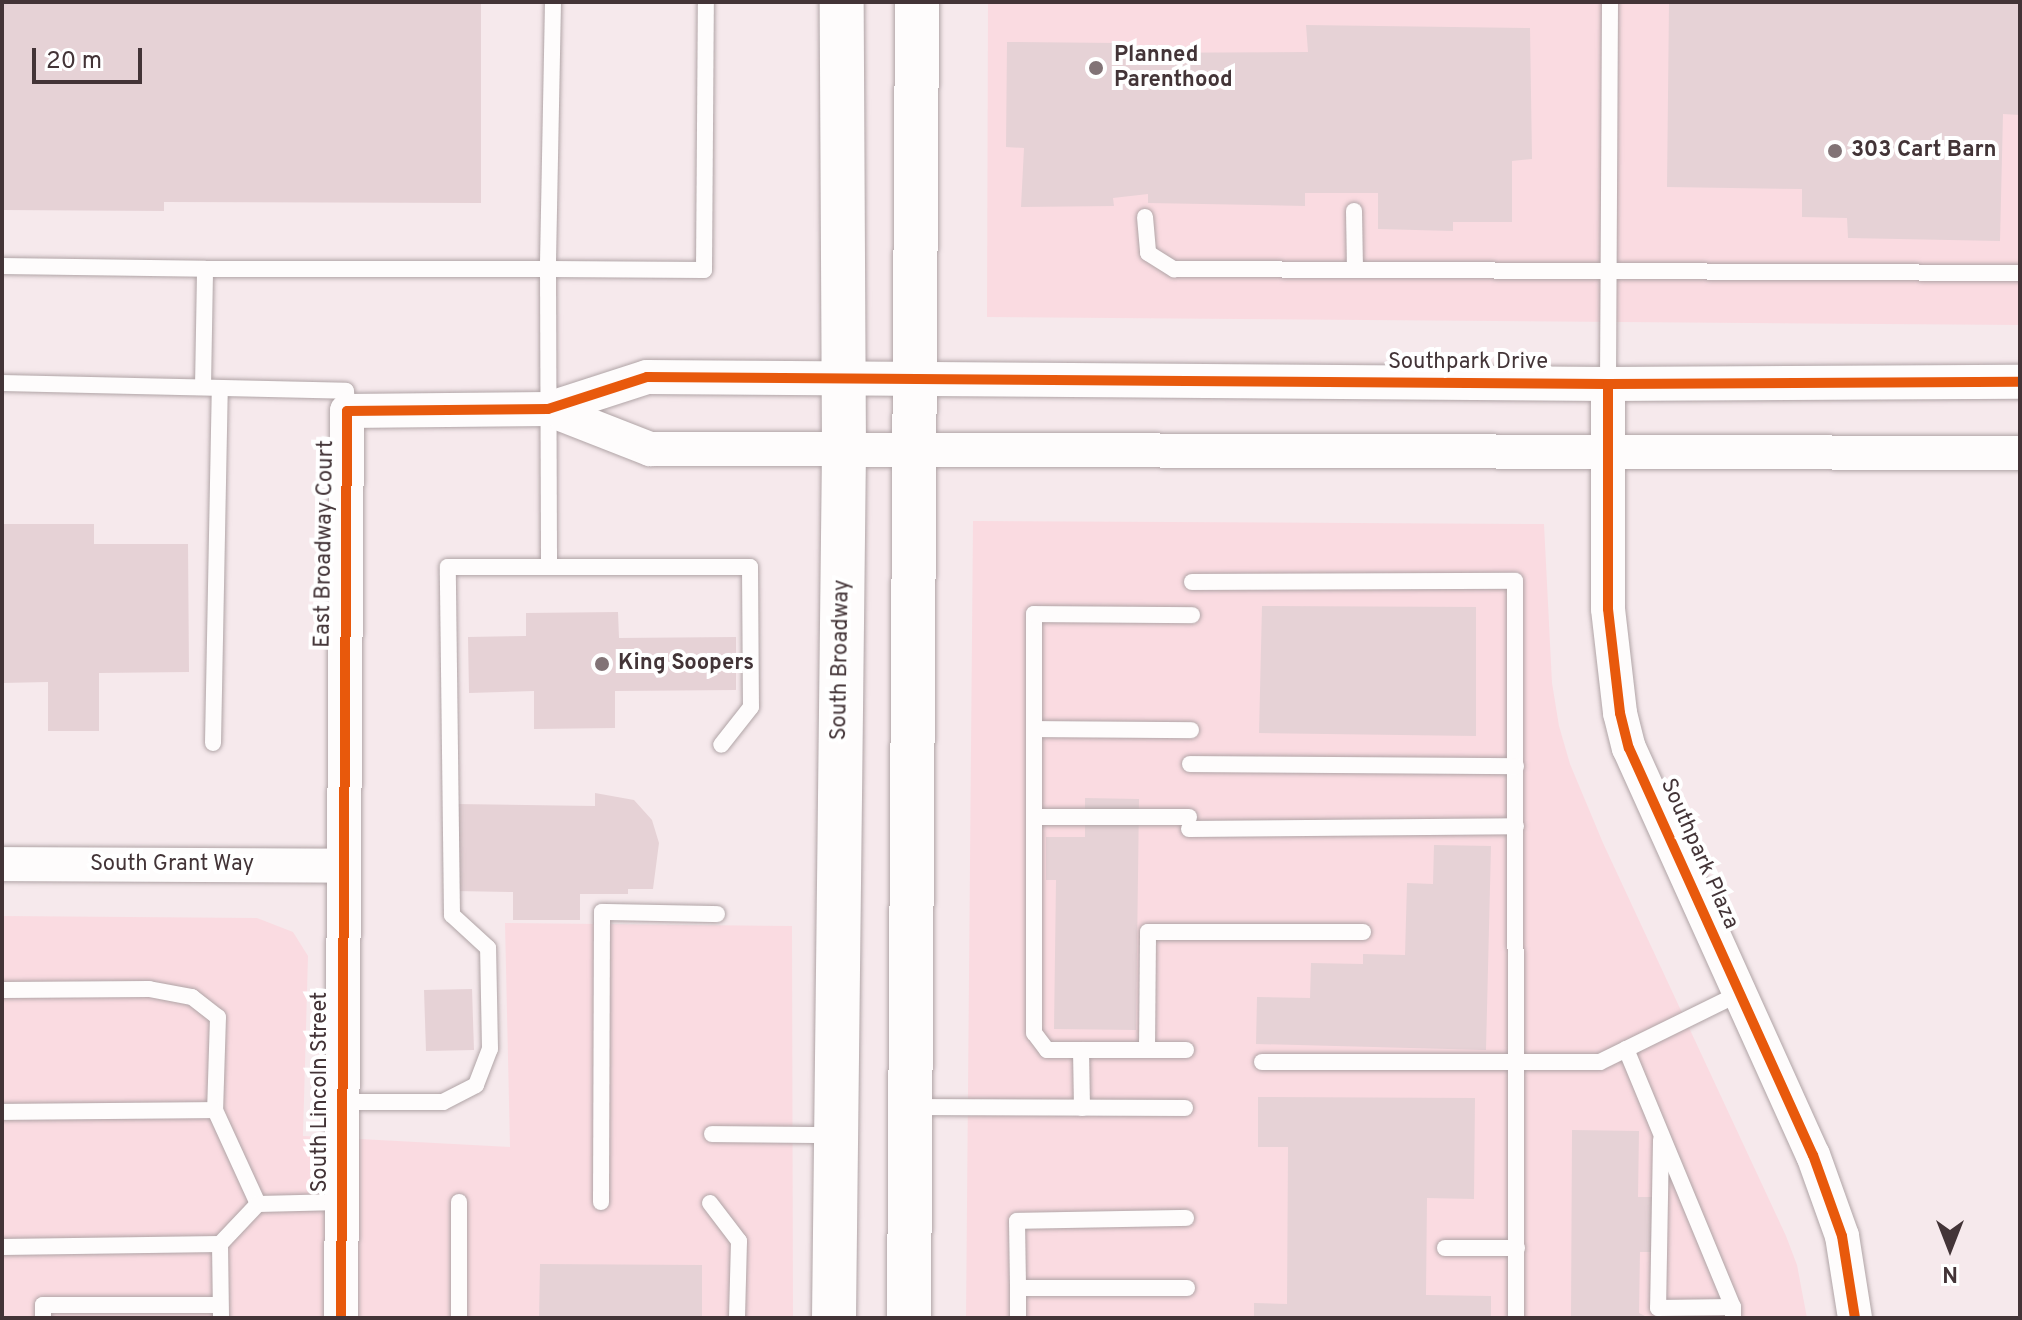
<!DOCTYPE html>
<html>
<head>
<meta charset="utf-8">
<style>
	body { margin:0 }
	#map { position:relative; width:2022px; height:1320px; overflow:hidden; background:#f6e9ec; font-family:Overpass,sans-serif }
	div>[style] { position:absolute }
	[style*='--x'] { left:calc(var(--x)*1px); top:calc(var(--y)*1px); width:calc(var(--w)*1px); rotate:calc(var(--a)*1deg) }
	.built>* { inset:0; background:#fadbe1 }
	.building>* { inset:0; background:#e6d2d6 }
	.roads { filter:drop-shadow(0 0 2px #b0a4a6) drop-shadow(0 0 2px #b0a4a6) }
	.lane>* { height:16px; margin:-8px; padding:0 8px; transform-origin:8px; border-radius:8px; background:#fefcfc }
	.street>* { height:34px; margin:-17px; padding:0 17px; transform-origin:17px; border-radius:17px; background:#fefcfc }
	.primary>* { height:44px; margin:-22px; padding:0 22px; transform-origin:22px; border-radius:22px; background:#fefcfc }
	.cycleway>* { height:10px; margin:-5px; padding:0 5px; transform-origin:5px; border-radius:5px; background:#e8590c }
	.dots>* { width:22px; height:22px; translate:-50% -50%; box-sizing:border-box; border:4px solid #fff; border-radius:50% }
	span { translate:-50% -50%; white-space:nowrap; text-align:center; line-height:1.15; -webkit-text-stroke:8px #fff; paint-order:stroke }
	.poi-label { font-size:22px; color:#433437; font-weight:700 }
	.left { translate:0 -50%; text-align:left }
	.street-label { font-size:22px; color:#433437 }
	.frame { position:absolute; inset:0; border:4px solid #433437; pointer-events:none }
	.north { position:absolute; left:1910px; top:1208px; width:80px; height:80px; -webkit-text-stroke:6px #fff; paint-order:stroke; rotate:180deg; font-size:22px; font-weight:700; line-height:32px; text-align:center; color:#433437 }
	.north::after { content:''; display:block; margin:auto; width:28px; height:36px; background:#433437; clip-path:polygon(50% 0,100% 100%,50% 72%,0 100%) }
	.scale { position:absolute; left:32px; top:48px; width:110px; height:36px; box-sizing:border-box; border:4px solid #433437; border-top:0; padding-left:10px; font-size:24px; line-height:28px; white-space:nowrap; color:#433437; -webkit-text-stroke:6px #fff; paint-order:stroke }
</style>
</head>
<body>
<div id="map">
	<div class="built">
		<div style="clip-path:polygon(988px 2px,2020px 2px,2020px 325px,987px 317px)"></div>
		<div style="clip-path:polygon(973px 521px,1544px 524px,1552px 683px,1559px 726px,1570px 764px,1603px 843px,1786px 1236px,1797px 1265px,1807px 1318px,966px 1318px)"></div>
		<div style="clip-path:polygon(2px 916px,257px 918px,293px 932px,308px 956px,303px 1136px,510px 1147px,505px 923px,792px 926px,793px 1318px,2px 1318px)"></div>
	</div>
	<div class="building">
		<div style="clip-path:polygon(2px 2px,481px 2px,481px 203px,164px 202px,164px 211px,2px 210px)"></div>
		<div style="clip-path:polygon(1669px 2px,2020px 2px,2020px 115px,2003px 114px,2000px 241px,1848px 238px,1847px 218px,1802px 217px,1802px 189px,1667px 187px)"></div>
		<div style="clip-path:polygon(1306px 25px,1530px 28px,1532px 159px,1512px 161px,1512px 222px,1453px 222px,1453px 231px,1378px 229px,1378px 193px,1305px 193px,1305px 206px,1148px 203px,1148px 194px,1113px 198px,1114px 206px,1021px 207px,1024px 148px,1006px 147px,1007px 42px,1116px 43px,1116px 53px,1308px 52px)"></div>
		<div style="clip-path:polygon(2px 524px,94px 524px,94px 544px,188px 544px,189px 672px,99px 673px,99px 731px,48px 731px,48px 682px,2px 683px)"></div>
		<div style="clip-path:polygon(1262px 606px,1476px 607px,1476px 736px,1259px 733px)"></div>
		<div style="clip-path:polygon(618px 612px,619px 638px,736px 637px,736px 690px,615px 691px,615px 728px,534px 729px,534px 691px,469px 693px,468px 637px,526px 636px,526px 613px)"></div>
		<div style="clip-path:polygon(595px 793px,634px 800px,652px 820px,659px 843px,653px 889px,628px 889px,628px 894px,580px 894px,580px 920px,513px 920px,513px 892px,455px 891px,456px 804px,595px 806px)"></div>
		<div style="clip-path:polygon(1085px 798px,1139px 799px,1136px 1030px,1054px 1029px,1056px 880px,1046px 880px,1046px 837px,1085px 837px)"></div>
		<div style="clip-path:polygon(1434px 845px,1491px 846px,1486px 1050px,1256px 1044px,1257px 997px,1310px 998px,1311px 963px,1363px 964px,1363px 954px,1405px 955px,1407px 883px,1433px 884px)"></div>
		<div style="clip-path:polygon(472px 989px,474px 1050px,426px 1051px,424px 990px)"></div>
		<div style="clip-path:polygon(1258px 1097px,1475px 1098px,1474px 1199px,1427px 1198px,1426px 1295px,1491px 1296px,1491px 1318px,1254px 1318px,1254px 1303px,1287px 1304px,1288px 1147px,1258px 1147px)"></div>
		<div style="clip-path:polygon(1572px 1130px,1639px 1131px,1638px 1197px,1654px 1197px,1652px 1252px,1640px 1252px,1639px 1313px,1649px 1318px,1571px 1318px)"></div>
		<div style="clip-path:polygon(540px 1264px,702px 1265px,702px 1318px,539px 1318px)"></div>
	</div>
	<div class="roads">
		<div class="lane">
			<div style="--x:553;--y:2;--w:267;--a:91.1"></div>
			<div style="--x:548;--y:269;--w:156;--a:0.4"></div>
			<div style="--x:704;--y:270;--w:268;--a:-89.6"></div>
			<div style="--x:1354;--y:211;--w:58;--a:89"></div>
			<div style="--x:1145;--y:217;--w:36;--a:85"></div>
			<div style="--x:1148;--y:253;--w:31;--a:32"></div>
			<div style="--x:1174;--y:269;--w:846;--a:0.27"></div>
			<div style="--x:2;--y:266;--w:203;--a:0.8"></div>
			<div style="--x:2;--y:383;--w:344;--a:1.3"></div>
			<div style="--x:346;--y:391;--w:20;--a:87"></div>
			<div style="--x:1608;--y:384;--w:382;--a:-89.7"></div>
			<div style="--x:203;--y:387;--w:118;--a:-89"></div>
			<div style="--x:205;--y:269;--w:343;--a:0"></div>
			<div style="--x:548;--y:269;--w:298;--a:89.8"></div>
			<div style="--x:1192;--y:582;--w:323;--a:-0.2"></div>
			<div style="--x:1515;--y:581;--w:737;--a:89.92"></div>
			<div style="--x:1034;--y:729;--w:157;--a:0.4"></div>
			<div style="--x:213;--y:743;--w:355;--a:-88.9"></div>
			<div style="--x:1190;--y:764;--w:326;--a:0.4"></div>
			<div style="--x:1034;--y:817;--w:155;--a:0"></div>
			<div style="--x:1189;--y:829;--w:327;--a:-0.5"></div>
			<div style="--x:2;--y:990;--w:147;--a:-0.4"></div>
			<div style="--x:149;--y:989;--w:44;--a:10.5"></div>
			<div style="--x:192;--y:997;--w:33;--a:38"></div>
			<div style="--x:218;--y:1017;--w:93;--a:91.8"></div>
			<div style="--x:215;--y:1110;--w:103;--a:65.4"></div>
			<div style="--x:1626;--y:1049;--w:279;--a:67.5"></div>
			<div style="--x:1733;--y:1307;--w:11;--a:90"></div>
			<div style="--x:1081;--y:1050;--w:58;--a:89"></div>
			<div style="--x:1147;--y:1050;--w:118;--a:-89.5"></div>
			<div style="--x:1148;--y:932;--w:215;--a:0"></div>
			<div style="--x:1186;--y:1050;--w:139;--a:180"></div>
			<div style="--x:1047;--y:1050;--w:21;--a:-127"></div>
			<div style="--x:1034;--y:1033;--w:419;--a:-90"></div>
			<div style="--x:1034;--y:614;--w:158;--a:0.4"></div>
			<div style="--x:1262;--y:1062;--w:338;--a:0"></div>
			<div style="--x:1600;--y:1062;--w:156;--a:-26.2"></div>
			<div style="--x:341;--y:1102;--w:102;--a:0"></div>
			<div style="--x:443;--y:1102;--w:37;--a:-27"></div>
			<div style="--x:476;--y:1085;--w:39;--a:-69"></div>
			<div style="--x:490;--y:1049;--w:101;--a:-91.1"></div>
			<div style="--x:488;--y:948;--w:49;--a:-137.5"></div>
			<div style="--x:452;--y:915;--w:348;--a:-90.7"></div>
			<div style="--x:448;--y:567;--w:302;--a:0"></div>
			<div style="--x:750;--y:567;--w:140;--a:89.6"></div>
			<div style="--x:751;--y:707;--w:48;--a:128.3"></div>
			<div style="--x:912;--y:1107;--w:273;--a:0.2"></div>
			<div style="--x:2;--y:1112;--w:213;--a:-0.5"></div>
			<div style="--x:712;--y:1134;--w:122;--a:0.5"></div>
			<div style="--x:1661;--y:1140;--w:168;--a:91"></div>
			<div style="--x:1658;--y:1308;--w:75;--a:-0.8"></div>
			<div style="--x:459;--y:1202;--w:116;--a:90"></div>
			<div style="--x:601;--y:1202;--w:290;--a:-89.8"></div>
			<div style="--x:602;--y:912;--w:115;--a:1"></div>
			<div style="--x:710;--y:1203;--w:48;--a:52.7"></div>
			<div style="--x:739;--y:1241;--w:77;--a:91.5"></div>
			<div style="--x:1186;--y:1218;--w:169;--a:179"></div>
			<div style="--x:1017;--y:1221;--w:67;--a:89.1"></div>
			<div style="--x:1018;--y:1288;--w:169;--a:0"></div>
			<div style="--x:220;--y:1244;--w:74;--a:89.2"></div>
			<div style="--x:2;--y:1247;--w:218;--a:-0.8"></div>
			<div style="--x:220;--y:1244;--w:55;--a:-46.5"></div>
			<div style="--x:258;--y:1204;--w:83;--a:-1.4"></div>
			<div style="--x:1445;--y:1248;--w:72;--a:0"></div>
			<div style="--x:43;--y:1318;--w:13;--a:-90"></div>
			<div style="--x:43;--y:1305;--w:177;--a:0"></div>
			<div style="--x:1018;--y:1318;--w:30;--a:-90"></div>
		</div>
		<div class="street">
			<div style="--x:1608;--y:384;--w:225;--a:90"></div>
			<div style="--x:1608;--y:609;--w:105;--a:83.4"></div>
			<div style="--x:1620;--y:713;--w:36;--a:76"></div>
			<div style="--x:1629;--y:748;--w:447;--a:65.7"></div>
			<div style="--x:1813;--y:1155;--w:86;--a:70.3"></div>
			<div style="--x:1842;--y:1236;--w:83;--a:81"></div>
			<div style="--x:548;--y:409;--w:110;--a:21.4"></div>
			<div style="--x:650;--y:449;--w:1370;--a:0.17"></div>
			<div style="--x:2;--y:864;--w:340;--a:0.3"></div>
			<div style="--x:341;--y:1318;--w:907;--a:-89.62"></div>
			<div style="--x:347;--y:411;--w:201;--a:-0.6"></div>
			<div style="--x:548;--y:409;--w:104;--a:-17.9"></div>
			<div style="--x:647;--y:377;--w:961;--a:0.42"></div>
			<div style="--x:1608;--y:384;--w:412;--a:-0.3"></div>
		</div>
		<div class="primary">
			<div style="--x:834;--y:1318;--w:869;--a:-89.34"></div>
			<div style="--x:844;--y:449;--w:447;--a:-90.3"></div>
			<div style="--x:909;--y:1318;--w:1316;--a:-89.65"></div>
		</div>
	</div>
	<div class="cycleway">
		<div style="--x:1608;--y:384;--w:225;--a:90"></div>
		<div style="--x:1608;--y:609;--w:105;--a:83.4"></div>
		<div style="--x:1620;--y:713;--w:36;--a:76"></div>
		<div style="--x:1629;--y:748;--w:447;--a:65.7"></div>
		<div style="--x:1813;--y:1155;--w:86;--a:70.3"></div>
		<div style="--x:1842;--y:1236;--w:83;--a:81"></div>
		<div style="--x:341;--y:1318;--w:907;--a:-89.62"></div>
		<div style="--x:347;--y:411;--w:201;--a:-0.6"></div>
		<div style="--x:548;--y:409;--w:104;--a:-17.9"></div>
		<div style="--x:647;--y:377;--w:961;--a:0.42"></div>
		<div style="--x:1608;--y:384;--w:412;--a:-0.3"></div>
	</div>
	<div class="dots">
		<div style="left:1096px;top:68px;background:#827376"></div>
		<div style="left:1835px;top:151px;background:#827376"></div>
		<div style="left:602px;top:664px;background:#827376"></div>
	</div>
	<div class="poi-label">
		<span class="left" style="left:1114px;top:68px">Planned<br>Parenthood</span>
		<span class="left" style="left:1851px;top:151px">303 Cart Barn</span>
		<span class="left" style="left:618px;top:664px">King Soopers</span>
	</div>
	<div class="street-label">
		<span style="left:1468px;top:363px">Southpark Drive</span>
		<span style="left:325px;top:544px;rotate:-89deg">East Broadway Court</span>
		<span style="left:841px;top:660px;rotate:-89deg">South Broadway</span>
		<span style="left:1699px;top:854px;rotate:66deg">Southpark Plaza</span>
		<span style="left:172px;top:865px">South Grant Way</span>
		<span style="left:321px;top:1092px;rotate:-90deg">South Lincoln Street</span>
	</div>
	<div class="frame"></div>
	<div class="north">N</div>
	<div class="scale">20 m</div>
</div>
</body>
</html>
